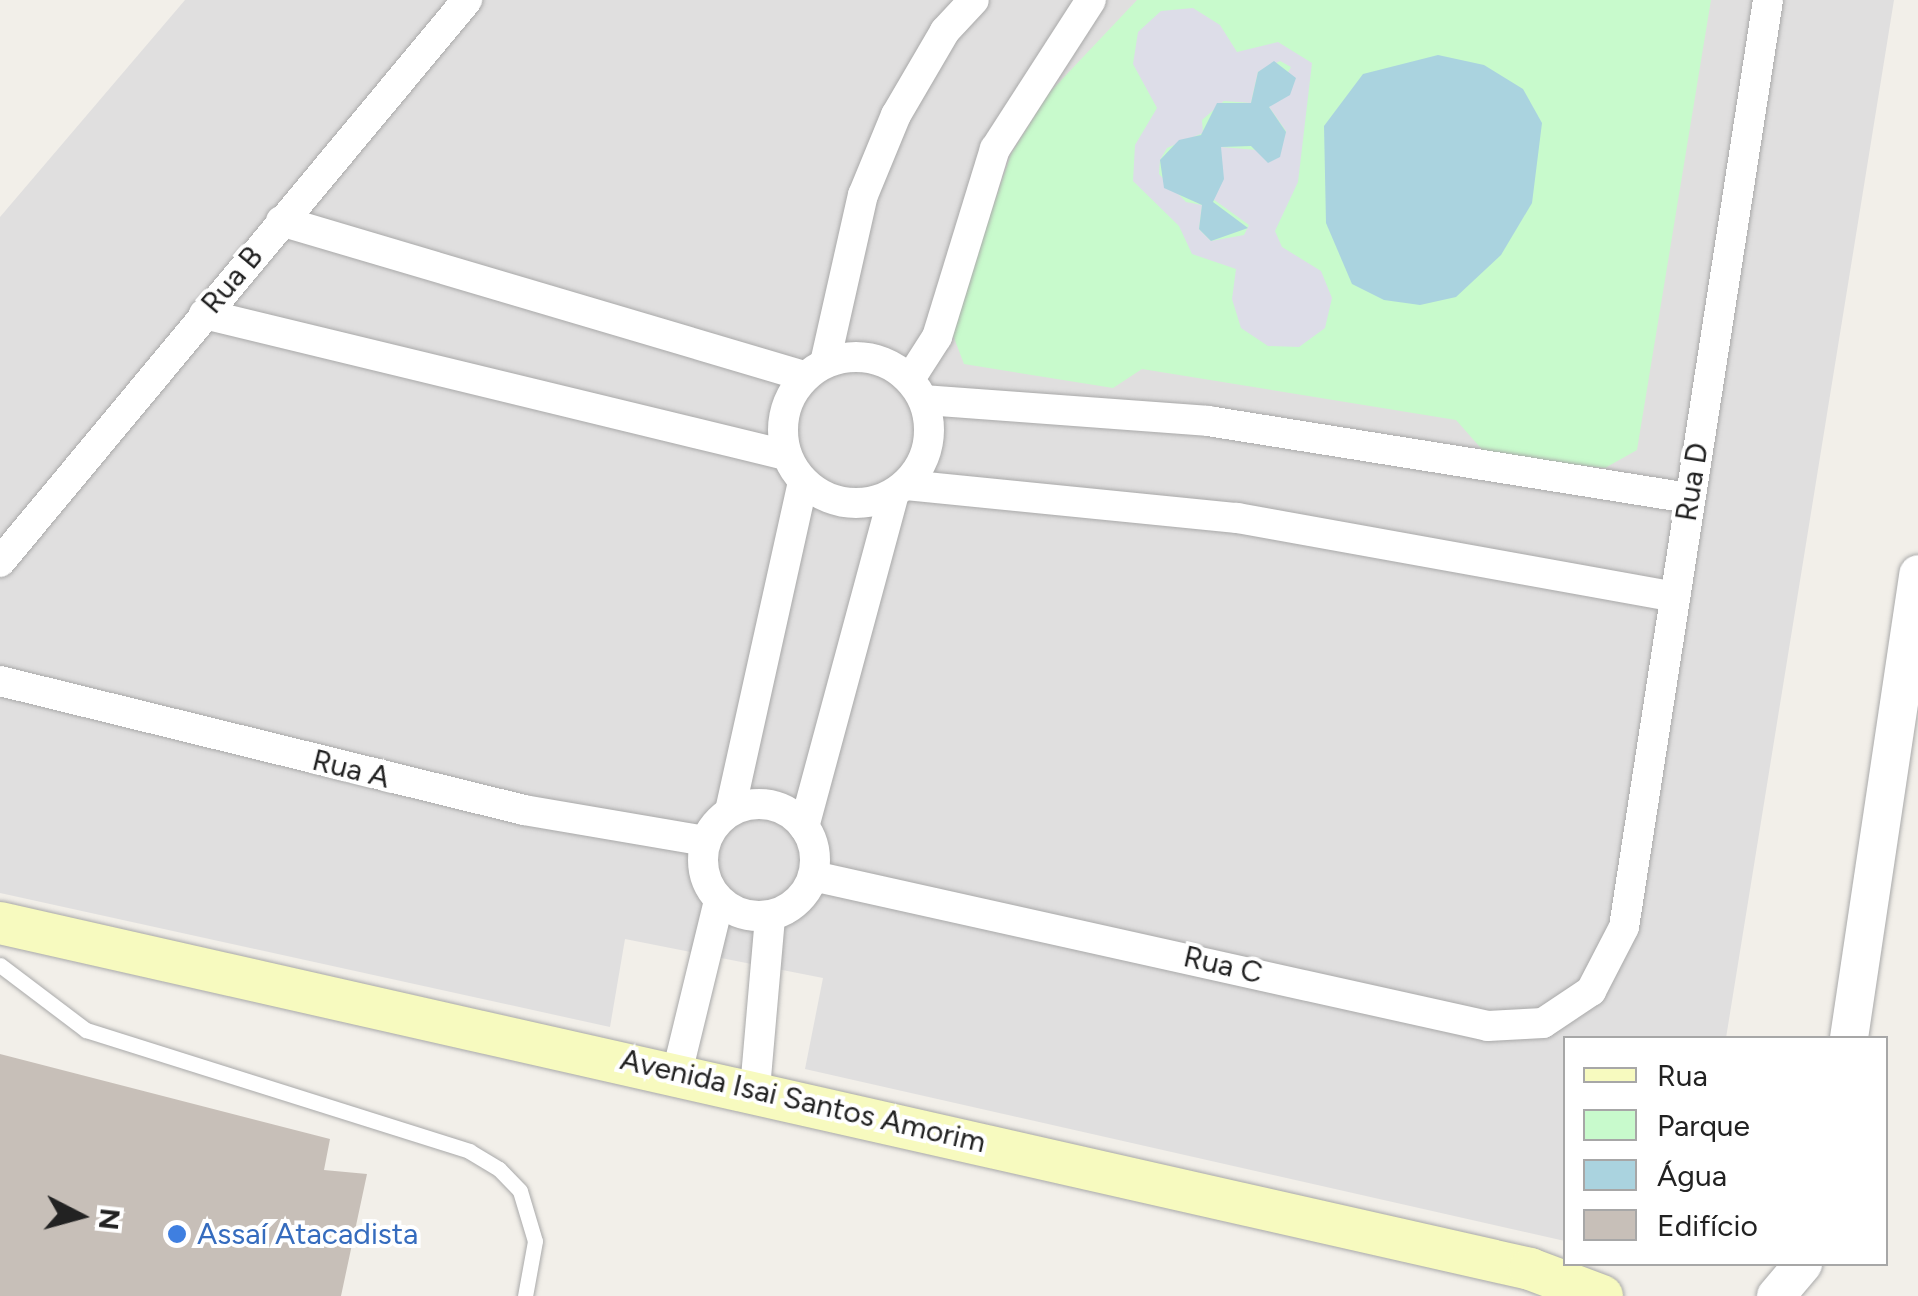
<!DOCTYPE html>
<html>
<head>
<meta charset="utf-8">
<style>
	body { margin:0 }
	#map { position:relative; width:1918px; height:1296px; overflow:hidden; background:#f2efe9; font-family:Figtree,sans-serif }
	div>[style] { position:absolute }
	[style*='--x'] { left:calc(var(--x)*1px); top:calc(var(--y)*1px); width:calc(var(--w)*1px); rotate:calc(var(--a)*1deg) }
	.residential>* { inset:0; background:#e0dfdf }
	.park>* { inset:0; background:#c8facc }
	.plaza>* { inset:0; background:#dddde8 }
	.water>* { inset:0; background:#aad3df }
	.building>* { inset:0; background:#c7bfb8 }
	.roads { filter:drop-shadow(0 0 2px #a9a9a9) drop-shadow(0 0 2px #a9a9a9) }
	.service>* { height:15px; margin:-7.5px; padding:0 7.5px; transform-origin:7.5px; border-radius:7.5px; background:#fff }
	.minor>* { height:30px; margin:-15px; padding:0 15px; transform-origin:15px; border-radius:15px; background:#fff }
	.minor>.ring { margin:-15px; padding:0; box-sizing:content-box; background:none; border:30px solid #fff; border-radius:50% }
	.tertiary>* { height:38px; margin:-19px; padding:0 19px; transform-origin:19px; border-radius:19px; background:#fff }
	.secondary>* { height:42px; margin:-21px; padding:0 21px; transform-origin:21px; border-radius:21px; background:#f7fabf }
	.dots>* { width:28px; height:28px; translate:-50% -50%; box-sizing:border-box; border:5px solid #fff; border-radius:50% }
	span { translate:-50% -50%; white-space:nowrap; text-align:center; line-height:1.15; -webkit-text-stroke:8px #fff; paint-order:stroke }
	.street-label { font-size:30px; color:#222 }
	.shop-label { font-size:30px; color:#366cbe }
	.left { translate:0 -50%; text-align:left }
	.legend { position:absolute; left:1563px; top:1036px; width:325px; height:230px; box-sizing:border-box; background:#fff; border:2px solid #a7a7a7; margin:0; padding:12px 18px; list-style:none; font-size:30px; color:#222 }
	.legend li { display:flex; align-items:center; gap:20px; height:50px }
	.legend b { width:50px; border:2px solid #a7a7a7 }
	.north { position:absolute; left:30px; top:1166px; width:100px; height:100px; -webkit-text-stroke:8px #fff; paint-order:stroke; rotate:96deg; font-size:28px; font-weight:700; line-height:40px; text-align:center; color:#222 }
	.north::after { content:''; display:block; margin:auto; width:35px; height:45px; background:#222; clip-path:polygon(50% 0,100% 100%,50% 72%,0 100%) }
</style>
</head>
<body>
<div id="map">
	<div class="residential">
		<div style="clip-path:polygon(185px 0,1894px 0,1726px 1038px,1566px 1038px,1565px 1241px,805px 1069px,823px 978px,625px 939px,610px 1027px,0 893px,0 217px)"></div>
	</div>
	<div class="park">
		<div style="clip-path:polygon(1137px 0,1711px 0,1637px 450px,1605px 468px,1487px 455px,1456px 420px,1142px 369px,1113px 388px,964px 364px,951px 330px,1011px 154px,1049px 93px)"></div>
	</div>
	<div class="plaza">
		<div style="clip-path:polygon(evenodd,1193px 8px,1220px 25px,1237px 52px,1278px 42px,1312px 63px,1298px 182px,1275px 231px,1282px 247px,1321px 271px,1332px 298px,1325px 328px,1299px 347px,1268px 346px,1241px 328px,1232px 299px,1236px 269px,1192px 254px,1179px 226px,1133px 181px,1135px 145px,1157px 108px,1133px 64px,1138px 32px,1161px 11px,1193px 8px,1280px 61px,1291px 67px,1269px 107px,1286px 131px,1280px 152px,1221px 147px,1213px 199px,1249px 225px,1244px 235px,1211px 241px,1199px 229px,1202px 205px,1186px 202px,1159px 174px,1160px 160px,1167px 148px,1203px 133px,1202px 120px,1224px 101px,1251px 103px,1258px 72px,1280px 61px)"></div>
	</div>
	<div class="water">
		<div style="clip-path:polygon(1438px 55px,1484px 65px,1523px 89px,1542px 123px,1532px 203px,1501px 255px,1456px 297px,1420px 305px,1384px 300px,1352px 284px,1326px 223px,1324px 126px,1363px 74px)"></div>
		<div style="clip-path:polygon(1274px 61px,1296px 78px,1290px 95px,1269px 107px,1286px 132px,1280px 157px,1268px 163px,1251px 146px,1221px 147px,1224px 179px,1213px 202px,1248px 228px,1211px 241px,1199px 229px,1202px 205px,1164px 188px,1160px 160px,1179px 140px,1201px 135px,1217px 103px,1251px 103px,1258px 72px)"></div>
	</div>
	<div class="building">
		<div style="clip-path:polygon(0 1054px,330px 1139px,324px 1170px,367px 1174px,341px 1296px,0 1296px)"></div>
	</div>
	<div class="roads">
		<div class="service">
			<div style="--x:0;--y:965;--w:108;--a:37.1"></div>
			<div style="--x:86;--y:1030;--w:402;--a:17.5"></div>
			<div style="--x:469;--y:1151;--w:35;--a:31"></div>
			<div style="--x:499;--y:1169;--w:30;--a:46"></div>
			<div style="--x:520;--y:1191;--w:52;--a:73.3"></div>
			<div style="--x:535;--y:1241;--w:56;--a:100.3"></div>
		</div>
		<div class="minor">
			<div style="--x:281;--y:221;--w:545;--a:16.51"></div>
			<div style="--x:204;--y:314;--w:599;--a:13.62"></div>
			<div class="ring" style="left:783px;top:357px;width:116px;height:116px"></div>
			<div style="--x:825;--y:363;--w:172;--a:-77.3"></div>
			<div style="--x:863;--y:195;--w:87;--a:-67.6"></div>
			<div style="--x:896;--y:115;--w:97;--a:-59.7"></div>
			<div style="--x:945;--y:31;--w:42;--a:-46.9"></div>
			<div style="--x:910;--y:379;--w:50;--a:-57.3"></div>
			<div style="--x:937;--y:337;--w:197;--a:-72.9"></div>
			<div style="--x:995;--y:149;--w:177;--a:-57.2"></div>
			<div style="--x:924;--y:400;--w:285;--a:4.2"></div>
			<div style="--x:1208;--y:421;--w:487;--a:9.1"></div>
			<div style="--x:906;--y:485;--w:333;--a:5.7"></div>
			<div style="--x:1237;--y:518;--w:445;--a:10.2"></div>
			<div style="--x:0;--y:562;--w:731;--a:-50.27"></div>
			<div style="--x:0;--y:681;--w:540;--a:13.83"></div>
			<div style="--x:524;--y:810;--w:184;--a:9.7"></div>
			<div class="ring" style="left:703px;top:804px;width:82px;height:82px"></div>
			<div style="--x:730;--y:811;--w:336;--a:-77.5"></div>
			<div style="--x:804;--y:827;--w:345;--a:-74.9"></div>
			<div style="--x:813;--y:876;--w:691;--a:12.53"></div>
			<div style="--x:1488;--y:1026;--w:55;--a:-3.1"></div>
			<div style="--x:1543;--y:1023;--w:58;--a:-33.7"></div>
			<div style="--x:1591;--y:991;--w:72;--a:-62.7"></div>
			<div style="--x:1624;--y:927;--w:938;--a:-81.17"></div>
			<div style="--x:677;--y:1073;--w:177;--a:-76.3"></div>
			<div style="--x:755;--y:1089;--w:174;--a:-85"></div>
		</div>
		<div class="tertiary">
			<div style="--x:1849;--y:1038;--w:469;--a:-81.5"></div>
			<div style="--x:1776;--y:1296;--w:42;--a:-49.8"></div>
		</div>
		<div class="secondary">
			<div style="--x:0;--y:923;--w:1569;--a:12.74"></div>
			<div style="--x:1530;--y:1269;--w:77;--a:20.6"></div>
		</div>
	</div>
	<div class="dots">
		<div style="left:177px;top:1234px;background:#3f7fe0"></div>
	</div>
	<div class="street-label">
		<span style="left:232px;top:280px;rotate:-50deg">Rua B</span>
		<span style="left:1692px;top:482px;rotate:-81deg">Rua D</span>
		<span style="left:351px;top:769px;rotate:14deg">Rua A</span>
		<span style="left:1223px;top:965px;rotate:13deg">Rua C</span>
		<span style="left:803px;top:1101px;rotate:13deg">Avenida Isai Santos Amorim</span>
	</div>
	<div class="shop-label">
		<span class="left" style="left:197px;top:1234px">Assaí Atacadista</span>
	</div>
	<ul class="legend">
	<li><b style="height:12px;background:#f7fabf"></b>Rua</li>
	<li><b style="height:28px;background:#c8facc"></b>Parque</li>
	<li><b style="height:28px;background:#aad3df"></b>Água</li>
	<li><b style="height:28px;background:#c7bfb8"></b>Edifício</li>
	</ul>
	<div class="north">N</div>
</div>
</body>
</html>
